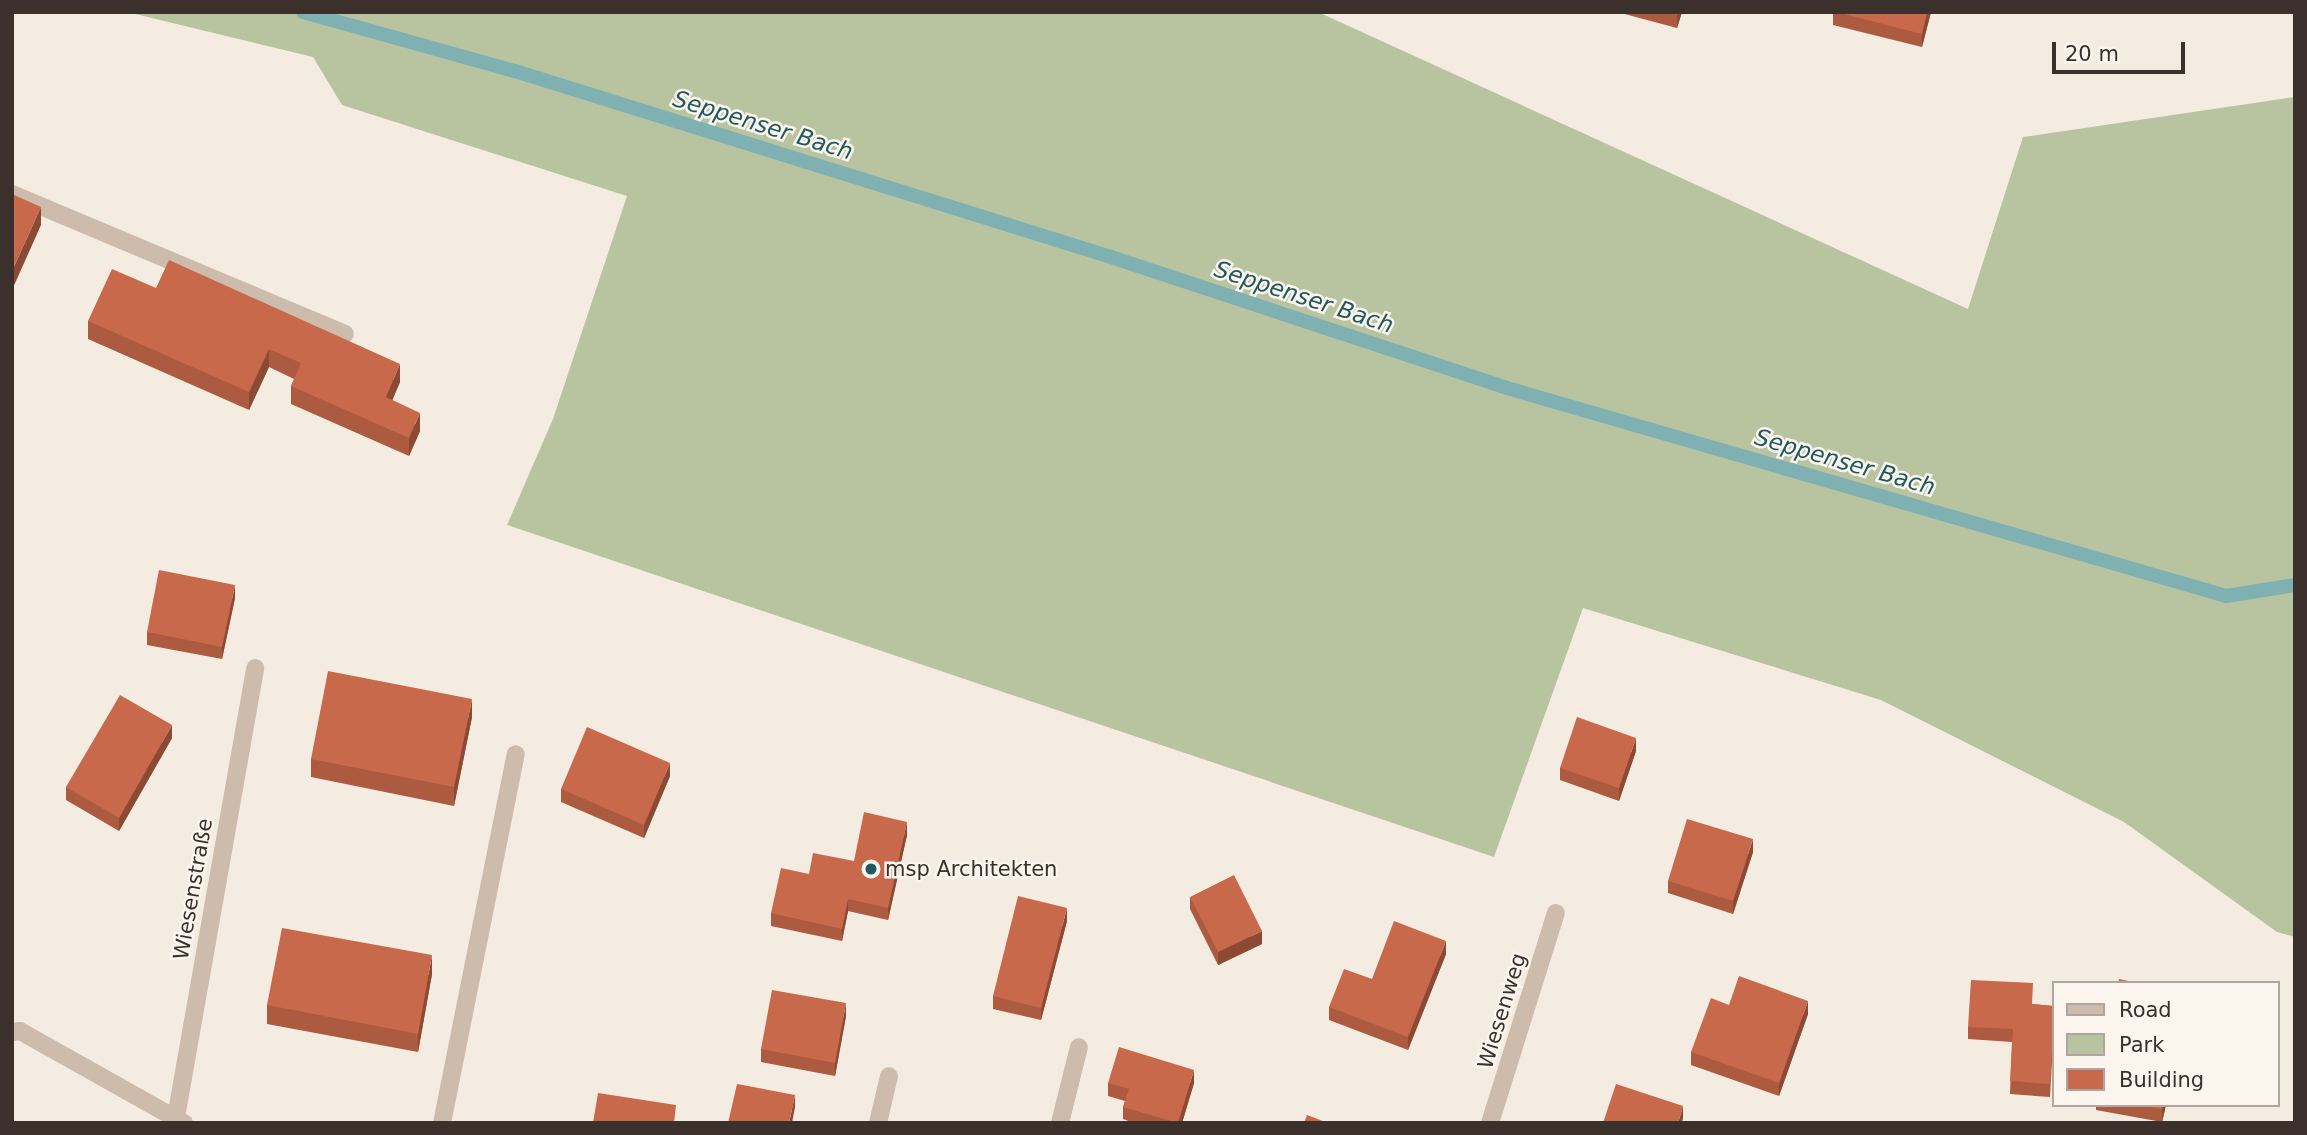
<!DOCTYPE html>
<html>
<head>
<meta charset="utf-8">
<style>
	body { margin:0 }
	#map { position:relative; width:2307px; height:1135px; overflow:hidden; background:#f4ebe1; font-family:"DejaVu Sans",sans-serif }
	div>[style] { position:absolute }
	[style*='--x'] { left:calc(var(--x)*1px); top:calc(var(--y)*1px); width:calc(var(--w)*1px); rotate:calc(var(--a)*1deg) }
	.green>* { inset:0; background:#b8c4a0 }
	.stream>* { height:14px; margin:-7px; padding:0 7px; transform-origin:7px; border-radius:7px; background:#7fb0b2 }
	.minor>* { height:18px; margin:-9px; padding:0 9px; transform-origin:9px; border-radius:9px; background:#cdbbac }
	.wall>* { inset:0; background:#ac5a40 }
	.shaded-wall>* { inset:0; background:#8c4a34 }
	.building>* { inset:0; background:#c8694b }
	.dots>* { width:19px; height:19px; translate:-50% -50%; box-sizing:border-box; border:4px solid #fbf5ee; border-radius:50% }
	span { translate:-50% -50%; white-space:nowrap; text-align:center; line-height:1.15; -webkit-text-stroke:5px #fbf5ee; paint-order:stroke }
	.poi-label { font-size:21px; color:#3b302b }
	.left { translate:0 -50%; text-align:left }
	.street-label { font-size:21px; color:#3b302b }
	.water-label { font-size:23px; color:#1f5a5e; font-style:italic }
	.frame { position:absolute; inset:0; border:14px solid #3b302b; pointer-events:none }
	.legend { position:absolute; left:2052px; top:981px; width:228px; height:126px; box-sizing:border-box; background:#fbf5ee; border:2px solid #aea6a0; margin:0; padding:9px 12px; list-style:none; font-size:21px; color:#3b302b }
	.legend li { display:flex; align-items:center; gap:14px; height:35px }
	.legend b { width:35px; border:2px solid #aea6a0 }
	.scale { position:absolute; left:2052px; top:42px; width:133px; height:32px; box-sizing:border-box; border:4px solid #3b302b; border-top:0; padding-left:9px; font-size:21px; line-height:24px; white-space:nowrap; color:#3b302b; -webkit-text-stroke:5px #fbf5ee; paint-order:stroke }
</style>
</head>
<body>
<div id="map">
	<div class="green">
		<div style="clip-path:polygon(127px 12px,1318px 12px,1968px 309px,2023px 137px,2295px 97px,2295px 937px,2277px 932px,2124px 822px,1881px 700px,1583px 608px,1494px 857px,507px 525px,553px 419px,627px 196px,342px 105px,313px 57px)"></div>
	</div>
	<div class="stream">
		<div style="--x:303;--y:12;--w:220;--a:15.6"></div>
		<div style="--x:515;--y:71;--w:624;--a:17.33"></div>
		<div style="--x:1111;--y:257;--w:417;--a:18.3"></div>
		<div style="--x:1507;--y:388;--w:748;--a:16.13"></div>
		<div style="--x:2226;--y:596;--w:70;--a:-9.1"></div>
	</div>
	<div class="minor">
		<div style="--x:12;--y:194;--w:361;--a:22.8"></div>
		<div style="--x:12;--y:1032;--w:8;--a:-7"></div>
		<div style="--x:20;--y:1031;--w:188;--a:29.3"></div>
		<div style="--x:175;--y:1123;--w:462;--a:-80"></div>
		<div style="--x:442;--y:1123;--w:376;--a:-78.7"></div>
		<div style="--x:878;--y:1123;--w:48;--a:-76.8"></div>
		<div style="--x:1060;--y:1123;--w:78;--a:-76"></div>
		<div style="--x:1490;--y:1123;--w:220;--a:-72.6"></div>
	</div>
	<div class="wall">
		<div style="clip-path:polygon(1617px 12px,1682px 12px,1677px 28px)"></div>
		<div style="clip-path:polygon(1833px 12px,1931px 12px,1922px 47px,1833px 25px)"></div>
		<div style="clip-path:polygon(156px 288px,400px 382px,392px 400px,420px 431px,409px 456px,291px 404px,291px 386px,294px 379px,269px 367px,249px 410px,88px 339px,88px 321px)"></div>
		<div style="clip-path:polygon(235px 598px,222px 659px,147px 645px,147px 632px)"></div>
		<div style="clip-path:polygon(472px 717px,454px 806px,311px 777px,311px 759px)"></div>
		<div style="clip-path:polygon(172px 738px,119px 831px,66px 800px,66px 787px)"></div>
		<div style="clip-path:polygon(1636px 751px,1619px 801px,1560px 780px,1560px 768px)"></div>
		<div style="clip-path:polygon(670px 776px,644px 838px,561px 802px,561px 789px)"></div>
		<div style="clip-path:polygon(907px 835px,888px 920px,848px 911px,842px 941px,771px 926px,771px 913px,809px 874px,854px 861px)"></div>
		<div style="clip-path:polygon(1753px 852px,1733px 914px,1668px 893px,1668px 881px)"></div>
		<div style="clip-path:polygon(1190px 897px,1262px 944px,1218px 965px,1190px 909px)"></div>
		<div style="clip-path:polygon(1067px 921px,1041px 1020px,993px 1009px,993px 996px)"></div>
		<div style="clip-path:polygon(1446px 954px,1408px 1050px,1329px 1020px,1329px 1007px,1372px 979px)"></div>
		<div style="clip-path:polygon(432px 974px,418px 1052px,267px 1024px,267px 1005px)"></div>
		<div style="clip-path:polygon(2033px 1004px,2053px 1006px,2053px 1061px,2052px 1061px,2050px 1097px,2010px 1094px,2012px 1042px,1968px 1039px,1968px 1027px)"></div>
		<div style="clip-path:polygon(1808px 1014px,1779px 1096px,1691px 1065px,1691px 1052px)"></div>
		<div style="clip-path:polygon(846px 1016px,835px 1076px,761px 1062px,761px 1049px)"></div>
		<div style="clip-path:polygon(1108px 1083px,1194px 1083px,1182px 1123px,1134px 1123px,1123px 1119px,1123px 1107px,1125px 1101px,1108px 1096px)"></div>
		<div style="clip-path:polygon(2096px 1105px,2166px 1105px,2162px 1122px,2096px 1110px)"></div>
	</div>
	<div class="shaded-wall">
		<div style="clip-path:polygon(1678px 12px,1682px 12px,1677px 28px,1677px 15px)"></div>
		<div style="clip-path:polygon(1927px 12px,1931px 12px,1922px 47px,1922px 34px)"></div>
		<div style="clip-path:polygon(41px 207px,41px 225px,12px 290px,12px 271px)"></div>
		<div style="clip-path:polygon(269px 349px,269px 367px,249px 410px,249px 392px)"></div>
		<div style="clip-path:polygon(400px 364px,400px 382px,386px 415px,386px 397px)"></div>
		<div style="clip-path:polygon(420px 413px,420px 431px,409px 456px,409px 438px)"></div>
		<div style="clip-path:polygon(235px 585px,235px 598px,222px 659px,222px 647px)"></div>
		<div style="clip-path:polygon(472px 699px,472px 717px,454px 806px,454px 787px)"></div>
		<div style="clip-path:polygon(172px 725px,172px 738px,119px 831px,119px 818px)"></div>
		<div style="clip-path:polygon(1636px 738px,1636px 751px,1619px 801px,1619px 788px)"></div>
		<div style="clip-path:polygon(670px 763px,670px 776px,644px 838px,644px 825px)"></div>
		<div style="clip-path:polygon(907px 822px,907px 835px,888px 920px,888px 908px)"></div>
		<div style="clip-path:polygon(1753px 839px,1753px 852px,1733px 914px,1733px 901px)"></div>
		<div style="clip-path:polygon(848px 899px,848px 911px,842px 941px,842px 929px)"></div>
		<div style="clip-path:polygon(1067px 908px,1067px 921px,1041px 1020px,1041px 1008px)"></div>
		<div style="clip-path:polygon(1262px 931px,1262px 944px,1218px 965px,1218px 952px)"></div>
		<div style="clip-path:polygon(1446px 941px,1446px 954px,1408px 1050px,1408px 1037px)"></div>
		<div style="clip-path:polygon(432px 955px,432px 974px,418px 1052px,418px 1034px)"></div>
		<div style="clip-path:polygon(1808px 1001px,1808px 1014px,1779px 1096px,1779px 1083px)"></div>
		<div style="clip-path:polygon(846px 1003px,846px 1016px,835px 1076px,835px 1063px)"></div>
		<div style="clip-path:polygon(1194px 1070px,1194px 1083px,1182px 1123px,1178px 1123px)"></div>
		<div style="clip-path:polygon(795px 1095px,795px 1107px,792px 1123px,789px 1123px)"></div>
		<div style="clip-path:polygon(2163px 1105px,2166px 1105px,2162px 1122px,2162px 1109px)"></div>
		<div style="clip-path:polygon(1683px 1106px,1683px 1118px,1682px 1123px,1678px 1123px)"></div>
	</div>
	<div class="building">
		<div style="clip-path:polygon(1666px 12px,1678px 12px,1677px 15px)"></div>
		<div style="clip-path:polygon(1836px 12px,1927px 12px,1922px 34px)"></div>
		<div style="clip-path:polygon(12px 194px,41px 207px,12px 271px)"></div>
		<div style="clip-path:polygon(169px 260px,400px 364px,386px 397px,420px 413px,409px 438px,291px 386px,301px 363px,269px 349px,249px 392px,88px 321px,112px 269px,156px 288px)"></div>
		<div style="clip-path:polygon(159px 570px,235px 585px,222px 647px,147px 632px)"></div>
		<div style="clip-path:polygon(328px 671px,472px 699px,454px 787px,311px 759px)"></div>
		<div style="clip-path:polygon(120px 695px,172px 725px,119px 818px,66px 787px)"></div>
		<div style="clip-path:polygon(1577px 717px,1636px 738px,1619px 788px,1560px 768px)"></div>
		<div style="clip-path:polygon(587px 727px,670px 763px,644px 825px,561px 789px)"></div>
		<div style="clip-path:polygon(864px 812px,907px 822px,888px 908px,848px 899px,842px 929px,771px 913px,781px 868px,809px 874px,813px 853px,854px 861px)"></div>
		<div style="clip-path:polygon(1687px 819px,1753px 839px,1733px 901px,1668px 881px)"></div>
		<div style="clip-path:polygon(1234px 875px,1262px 931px,1218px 952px,1190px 897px)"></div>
		<div style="clip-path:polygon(1018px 896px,1067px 908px,1041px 1008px,993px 996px)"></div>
		<div style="clip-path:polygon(1394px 921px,1446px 941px,1408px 1037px,1329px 1007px,1344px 969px,1372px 979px)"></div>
		<div style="clip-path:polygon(282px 928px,432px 955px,418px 1034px,267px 1005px)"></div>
		<div style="clip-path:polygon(1739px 976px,1808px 1001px,1779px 1083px,1691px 1052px,1711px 998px,1729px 1005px)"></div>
		<div style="clip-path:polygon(2119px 979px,2138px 983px,2118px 983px)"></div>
		<div style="clip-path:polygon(1971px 980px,2033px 983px,2032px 1004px,2053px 1006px,2053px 1049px,2052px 1049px,2050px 1084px,2010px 1081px,2013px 1029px,1968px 1027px)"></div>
		<div style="clip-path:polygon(772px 990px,846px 1003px,835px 1063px,761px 1049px)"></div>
		<div style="clip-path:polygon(1119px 1047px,1194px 1070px,1178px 1123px,1123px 1107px,1129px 1089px,1108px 1083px)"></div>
		<div style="clip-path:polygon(737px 1084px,795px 1095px,789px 1123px,771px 1123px,765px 1121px,764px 1123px,728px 1123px)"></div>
		<div style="clip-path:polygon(1616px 1084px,1683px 1106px,1678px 1123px,1603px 1123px)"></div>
		<div style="clip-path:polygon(598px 1093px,676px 1105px,674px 1123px,593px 1123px)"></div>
		<div style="clip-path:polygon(2140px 1105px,2163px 1105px,2162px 1109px)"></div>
		<div style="clip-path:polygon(1307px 1115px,1328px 1123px,1304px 1123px)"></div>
	</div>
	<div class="dots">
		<div style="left:871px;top:869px;background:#1f5a5e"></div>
	</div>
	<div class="poi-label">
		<span class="left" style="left:885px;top:869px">msp Architekten</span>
	</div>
	<div class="street-label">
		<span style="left:193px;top:889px;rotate:-80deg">Wiesenstraße</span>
		<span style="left:1502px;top:1011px;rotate:-73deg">Wiesenweg</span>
	</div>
	<div class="water-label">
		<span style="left:763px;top:125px;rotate:17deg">Seppenser Bach</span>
		<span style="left:1304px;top:297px;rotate:18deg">Seppenser Bach</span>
		<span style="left:1845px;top:462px;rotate:16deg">Seppenser Bach</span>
	</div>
	<div class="frame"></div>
	<ul class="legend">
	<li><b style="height:9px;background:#cdbbac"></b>Road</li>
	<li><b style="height:19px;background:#b8c4a0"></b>Park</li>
	<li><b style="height:19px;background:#c8694b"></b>Building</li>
	</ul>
	<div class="scale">20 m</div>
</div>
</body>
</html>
